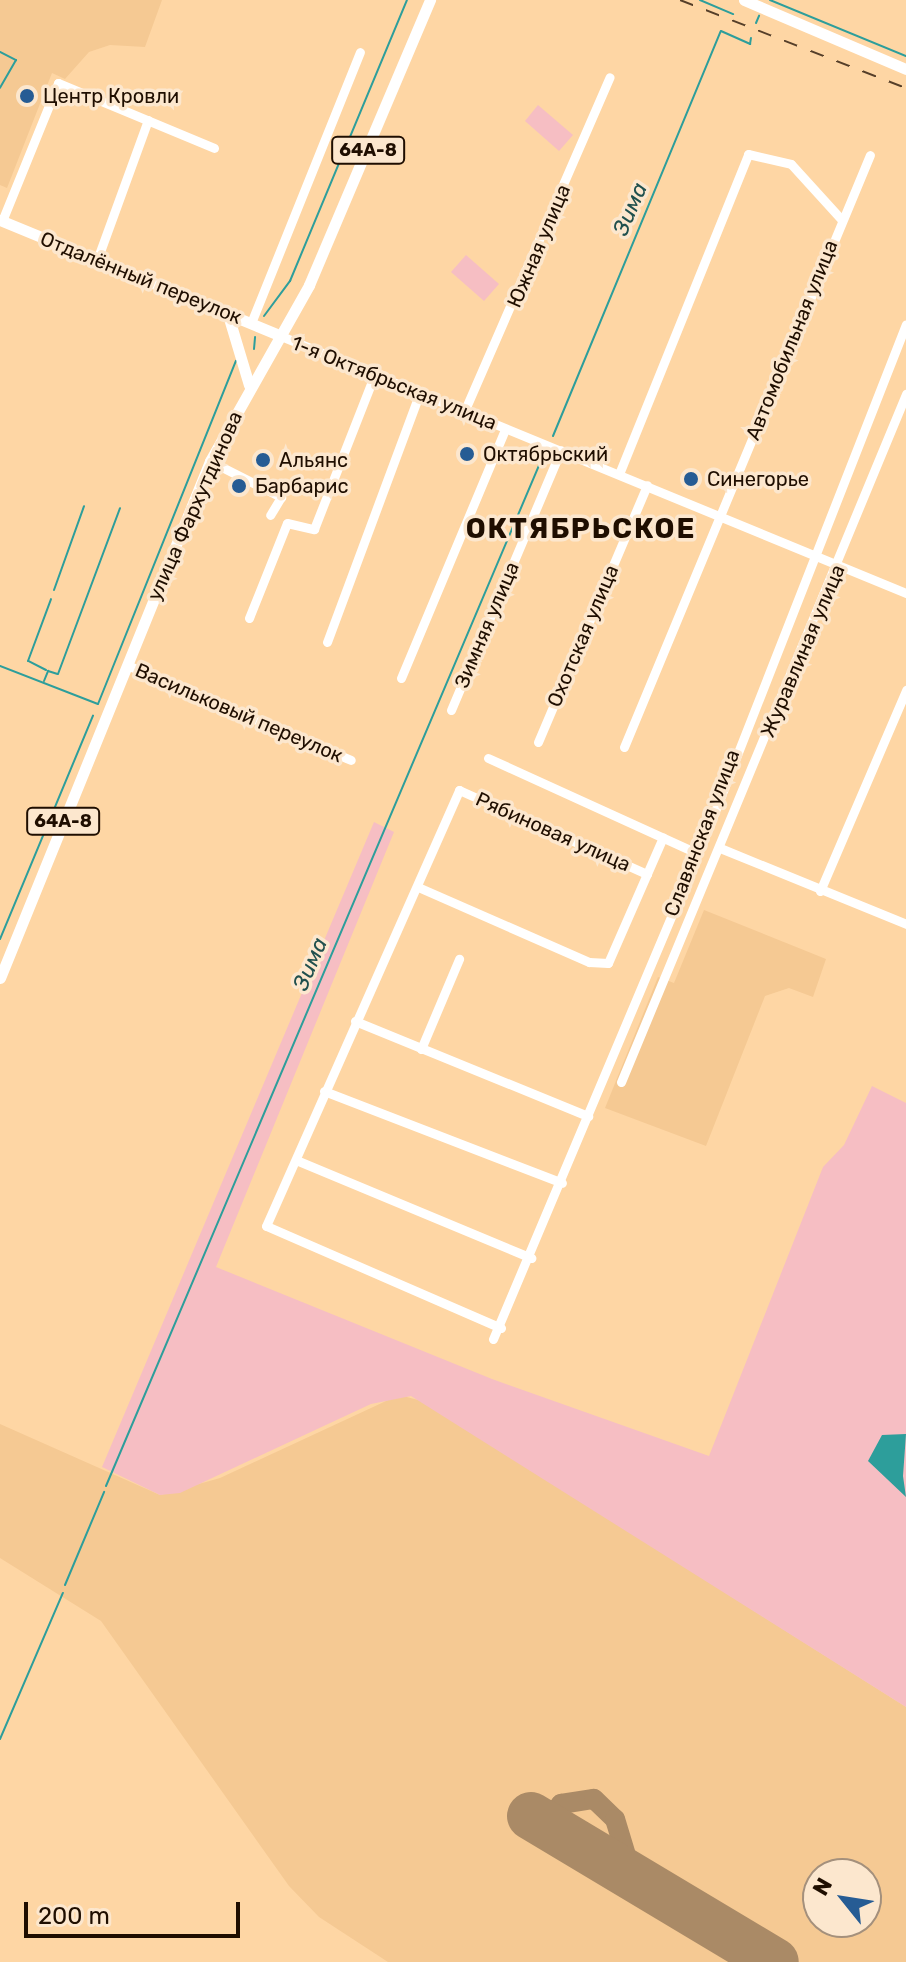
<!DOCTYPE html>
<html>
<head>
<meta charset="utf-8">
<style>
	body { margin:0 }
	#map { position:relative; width:906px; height:1962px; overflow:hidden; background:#fed6a4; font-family:Rubik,sans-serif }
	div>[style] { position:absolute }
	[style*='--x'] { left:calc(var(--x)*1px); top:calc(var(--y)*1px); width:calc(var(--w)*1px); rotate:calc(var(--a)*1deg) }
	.built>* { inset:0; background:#f5c993 }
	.green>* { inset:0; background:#f6bec3 }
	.water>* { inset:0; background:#2d9e9b }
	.stream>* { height:2px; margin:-1px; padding:0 1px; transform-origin:1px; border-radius:1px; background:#2d9e9b }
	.taxiway>* { height:20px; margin:-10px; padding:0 10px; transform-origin:10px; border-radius:10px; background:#aa8a66 }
	.runway>* { height:48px; margin:-24px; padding:0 24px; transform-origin:24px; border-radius:24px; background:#aa8a66 }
	.minor>* { height:9px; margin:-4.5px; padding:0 4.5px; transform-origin:4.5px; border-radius:4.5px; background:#fff }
	.major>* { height:11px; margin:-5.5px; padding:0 5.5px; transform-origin:5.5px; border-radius:5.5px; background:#fff }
	.rail>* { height:2px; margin-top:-1px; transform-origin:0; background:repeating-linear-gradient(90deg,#563f29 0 14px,transparent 0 28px) }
	.dots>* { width:22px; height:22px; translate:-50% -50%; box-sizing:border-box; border:4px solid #fce7ce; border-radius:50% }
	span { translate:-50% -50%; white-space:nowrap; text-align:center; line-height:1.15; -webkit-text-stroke:7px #fce7ce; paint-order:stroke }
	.shield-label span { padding:2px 6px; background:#fce7ce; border:2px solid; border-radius:6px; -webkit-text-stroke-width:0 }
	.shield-label { font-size:18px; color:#1f0e00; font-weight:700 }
	.poi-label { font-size:20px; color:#1f0e00 }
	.left { translate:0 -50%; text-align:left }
	.street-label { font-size:20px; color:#1f0e00 }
	.water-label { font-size:22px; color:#20504e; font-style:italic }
	.district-label { font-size:28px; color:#1f0e00; font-weight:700; letter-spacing:2px }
	.north { position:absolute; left:802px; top:1858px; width:80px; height:80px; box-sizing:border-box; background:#fce7ce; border:2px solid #a4907c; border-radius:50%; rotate:300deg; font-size:22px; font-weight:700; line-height:32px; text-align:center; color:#1f0e00 }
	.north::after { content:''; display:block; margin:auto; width:28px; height:36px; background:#265c94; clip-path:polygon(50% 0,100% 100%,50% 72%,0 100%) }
	.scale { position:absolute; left:24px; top:1902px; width:216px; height:36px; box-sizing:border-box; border:4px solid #1f0e00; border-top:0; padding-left:10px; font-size:24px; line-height:28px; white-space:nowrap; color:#1f0e00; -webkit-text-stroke:6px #fce7ce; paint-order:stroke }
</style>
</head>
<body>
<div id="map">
	<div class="built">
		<div style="clip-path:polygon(0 0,162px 0,145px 47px,110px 45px,89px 52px,65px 79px,52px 73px,7px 188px,0 185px)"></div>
		<div style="clip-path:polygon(704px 910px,826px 959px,813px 997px,789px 988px,765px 996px,706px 1146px,605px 1108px,658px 977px,674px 983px)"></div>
		<div style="clip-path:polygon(evenodd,399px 1395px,422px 1401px,906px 1707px,906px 1962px,388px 1962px,319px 1917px,289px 1886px,101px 1621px,0 1558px,0 1424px,160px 1495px,220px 1478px,399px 1395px,818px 1874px,866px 1874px,866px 1922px,818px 1922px,818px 1874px)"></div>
	</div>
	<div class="green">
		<div style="clip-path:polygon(538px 105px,573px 135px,559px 151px,525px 121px)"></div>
		<div style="clip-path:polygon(466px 255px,499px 284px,484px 301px,451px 272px)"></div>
		<div style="clip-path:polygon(374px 822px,394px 832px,216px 1267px,492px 1379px,709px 1456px,823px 1167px,844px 1145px,872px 1086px,906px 1103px,906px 1707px,411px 1396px,371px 1404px,180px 1493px,160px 1495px,102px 1467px)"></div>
	</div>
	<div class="water">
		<div style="clip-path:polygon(906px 1434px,903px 1476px,906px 1497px,868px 1461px,882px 1435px)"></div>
	</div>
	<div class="stream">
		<div style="--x:700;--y:0;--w:36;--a:23"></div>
		<div style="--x:770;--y:0;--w:147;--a:22.4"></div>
		<div style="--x:756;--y:23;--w:8;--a:-67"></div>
		<div style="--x:0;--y:52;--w:18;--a:27"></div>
		<div style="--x:16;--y:60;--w:32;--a:120"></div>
		<div style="--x:264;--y:316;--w:44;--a:-53.4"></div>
		<div style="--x:290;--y:281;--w:304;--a:-67.4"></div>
		<div style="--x:254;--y:349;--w:12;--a:-85"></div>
		<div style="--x:553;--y:436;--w:438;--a:-67.5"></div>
		<div style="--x:721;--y:31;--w:32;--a:24"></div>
		<div style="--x:750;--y:44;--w:6;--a:-81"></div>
		<div style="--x:54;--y:590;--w:89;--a:-70.3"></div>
		<div style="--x:0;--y:666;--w:105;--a:21.2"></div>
		<div style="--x:98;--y:704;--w:370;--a:-68.1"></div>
		<div style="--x:46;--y:670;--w:20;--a:-153"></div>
		<div style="--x:28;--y:661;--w:66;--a:-69.6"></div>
		<div style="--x:44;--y:681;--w:11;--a:-68"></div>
		<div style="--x:48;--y:671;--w:10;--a:17"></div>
		<div style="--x:58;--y:674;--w:177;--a:-69.5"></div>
		<div style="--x:0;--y:939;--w:242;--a:-67.4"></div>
		<div style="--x:106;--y:1486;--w:1119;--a:-67.01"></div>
		<div style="--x:65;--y:1585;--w:101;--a:-67.2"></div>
		<div style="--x:0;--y:1739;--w:159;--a:-66.7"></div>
	</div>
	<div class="taxiway">
		<div style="--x:545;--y:1823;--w:25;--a:-50"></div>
		<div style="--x:561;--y:1804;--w:33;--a:-9"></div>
		<div style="--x:594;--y:1799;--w:29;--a:44"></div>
		<div style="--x:615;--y:1819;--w:59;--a:73.1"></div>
	</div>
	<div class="runway">
		<div style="--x:531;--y:1816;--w:284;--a:30.9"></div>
	</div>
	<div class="minor">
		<div style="--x:2;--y:221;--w:149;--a:-67.9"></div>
		<div style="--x:58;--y:83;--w:169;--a:22.6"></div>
		<div style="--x:97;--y:260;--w:149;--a:-70"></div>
		<div style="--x:251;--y:323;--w:292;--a:-68.1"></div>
		<div style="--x:281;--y:336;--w:676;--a:22.35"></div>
		<div style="--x:464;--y:412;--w:365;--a:-66.5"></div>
		<div style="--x:210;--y:461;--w:80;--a:26.9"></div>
		<div style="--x:281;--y:497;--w:21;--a:121"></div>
		<div style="--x:619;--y:474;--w:345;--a:-68"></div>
		<div style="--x:748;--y:154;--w:44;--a:13.1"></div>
		<div style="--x:791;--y:164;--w:74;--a:47.7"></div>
		<div style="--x:249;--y:618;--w:102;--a:-68.2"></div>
		<div style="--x:287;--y:523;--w:28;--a:13"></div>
		<div style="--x:314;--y:529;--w:164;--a:-68.6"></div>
		<div style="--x:327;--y:642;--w:264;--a:-69.6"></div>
		<div style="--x:127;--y:665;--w:243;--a:23"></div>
		<div style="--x:401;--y:678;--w:270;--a:-67.3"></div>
		<div style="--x:451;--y:710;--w:282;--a:-67.1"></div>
		<div style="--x:538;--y:742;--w:279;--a:-67"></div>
		<div style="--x:624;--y:747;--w:641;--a:-67.44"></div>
		<div style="--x:488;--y:758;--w:229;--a:24.5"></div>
		<div style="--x:720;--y:848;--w:201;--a:22.2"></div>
		<div style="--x:418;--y:887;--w:187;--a:23.7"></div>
		<div style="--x:589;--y:962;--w:19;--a:3"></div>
		<div style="--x:608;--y:963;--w:137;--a:-66.4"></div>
		<div style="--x:820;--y:891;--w:219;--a:-66.8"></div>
		<div style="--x:355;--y:1021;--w:252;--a:22.2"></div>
		<div style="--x:421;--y:1049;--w:98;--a:-67.1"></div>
		<div style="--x:621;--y:1082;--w:745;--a:-67.5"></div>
		<div style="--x:324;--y:1091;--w:255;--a:21.1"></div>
		<div style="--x:296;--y:1160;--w:255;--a:22.6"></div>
		<div style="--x:501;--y:1328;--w:256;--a:-156.5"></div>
		<div style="--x:266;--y:1226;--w:477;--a:-66.1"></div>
		<div style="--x:459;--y:790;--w:206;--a:24.1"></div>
		<div style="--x:493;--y:1339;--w:553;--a:-67.14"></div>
		<div style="--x:708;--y:829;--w:542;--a:-68.59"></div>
	</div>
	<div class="major">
		<div style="--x:744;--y:0;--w:176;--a:23.1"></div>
		<div style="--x:0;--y:220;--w:304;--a:22.4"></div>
		<div style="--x:228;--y:315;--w:73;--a:73.3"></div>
		<div style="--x:0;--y:978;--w:558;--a:-67.89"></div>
		<div style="--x:210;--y:461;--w:202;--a:-60.6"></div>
		<div style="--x:309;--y:285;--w:310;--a:-67"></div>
	</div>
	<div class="rail">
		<div style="--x:680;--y:0;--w:243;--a:21.3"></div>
	</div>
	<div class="dots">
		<div style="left:27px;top:96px;background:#265c94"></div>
		<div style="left:467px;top:454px;background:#265c94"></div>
		<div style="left:263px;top:460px;background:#265c94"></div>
		<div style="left:691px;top:479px;background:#265c94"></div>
		<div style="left:239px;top:486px;background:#265c94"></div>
	</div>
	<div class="shield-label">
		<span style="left:368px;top:150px">64А-8</span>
		<span style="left:63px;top:821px">64А-8</span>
	</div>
	<div class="poi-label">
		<span class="left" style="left:43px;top:96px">Центр Кровли</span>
		<span class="left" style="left:483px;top:454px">Октябрьский</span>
		<span class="left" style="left:279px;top:460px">Альянс</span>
		<span class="left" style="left:707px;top:479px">Синегорье</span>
		<span class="left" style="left:255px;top:486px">Барбарис</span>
	</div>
	<div class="street-label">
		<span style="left:539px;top:246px;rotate:-67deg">Южная улица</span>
		<span style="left:141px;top:278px;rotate:22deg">Отдалённый переулок</span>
		<span style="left:792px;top:340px;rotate:-68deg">Автомобильная улица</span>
		<span style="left:394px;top:383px;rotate:22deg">1-я Октябрьская улица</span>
		<span style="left:195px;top:506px;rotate:-66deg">улица Фархутдинова</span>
		<span style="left:487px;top:625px;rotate:-67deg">Зимняя улица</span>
		<span style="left:583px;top:636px;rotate:-67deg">Охотская улица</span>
		<span style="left:803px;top:651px;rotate:-67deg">Журавлиная улица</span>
		<span style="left:239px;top:713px;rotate:23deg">Васильковый переулок</span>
		<span style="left:553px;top:832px;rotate:24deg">Рябиновая улица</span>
		<span style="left:702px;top:833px;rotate:-69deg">Славянская улица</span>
	</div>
	<div class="water-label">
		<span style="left:630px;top:209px;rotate:-67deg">Зима</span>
		<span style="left:310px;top:964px;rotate:-67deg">Зима</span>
	</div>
	<div class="district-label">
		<span style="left:581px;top:529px">ОКТЯБРЬСКОЕ</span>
	</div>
	<div class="north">N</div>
	<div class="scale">200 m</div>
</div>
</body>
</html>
